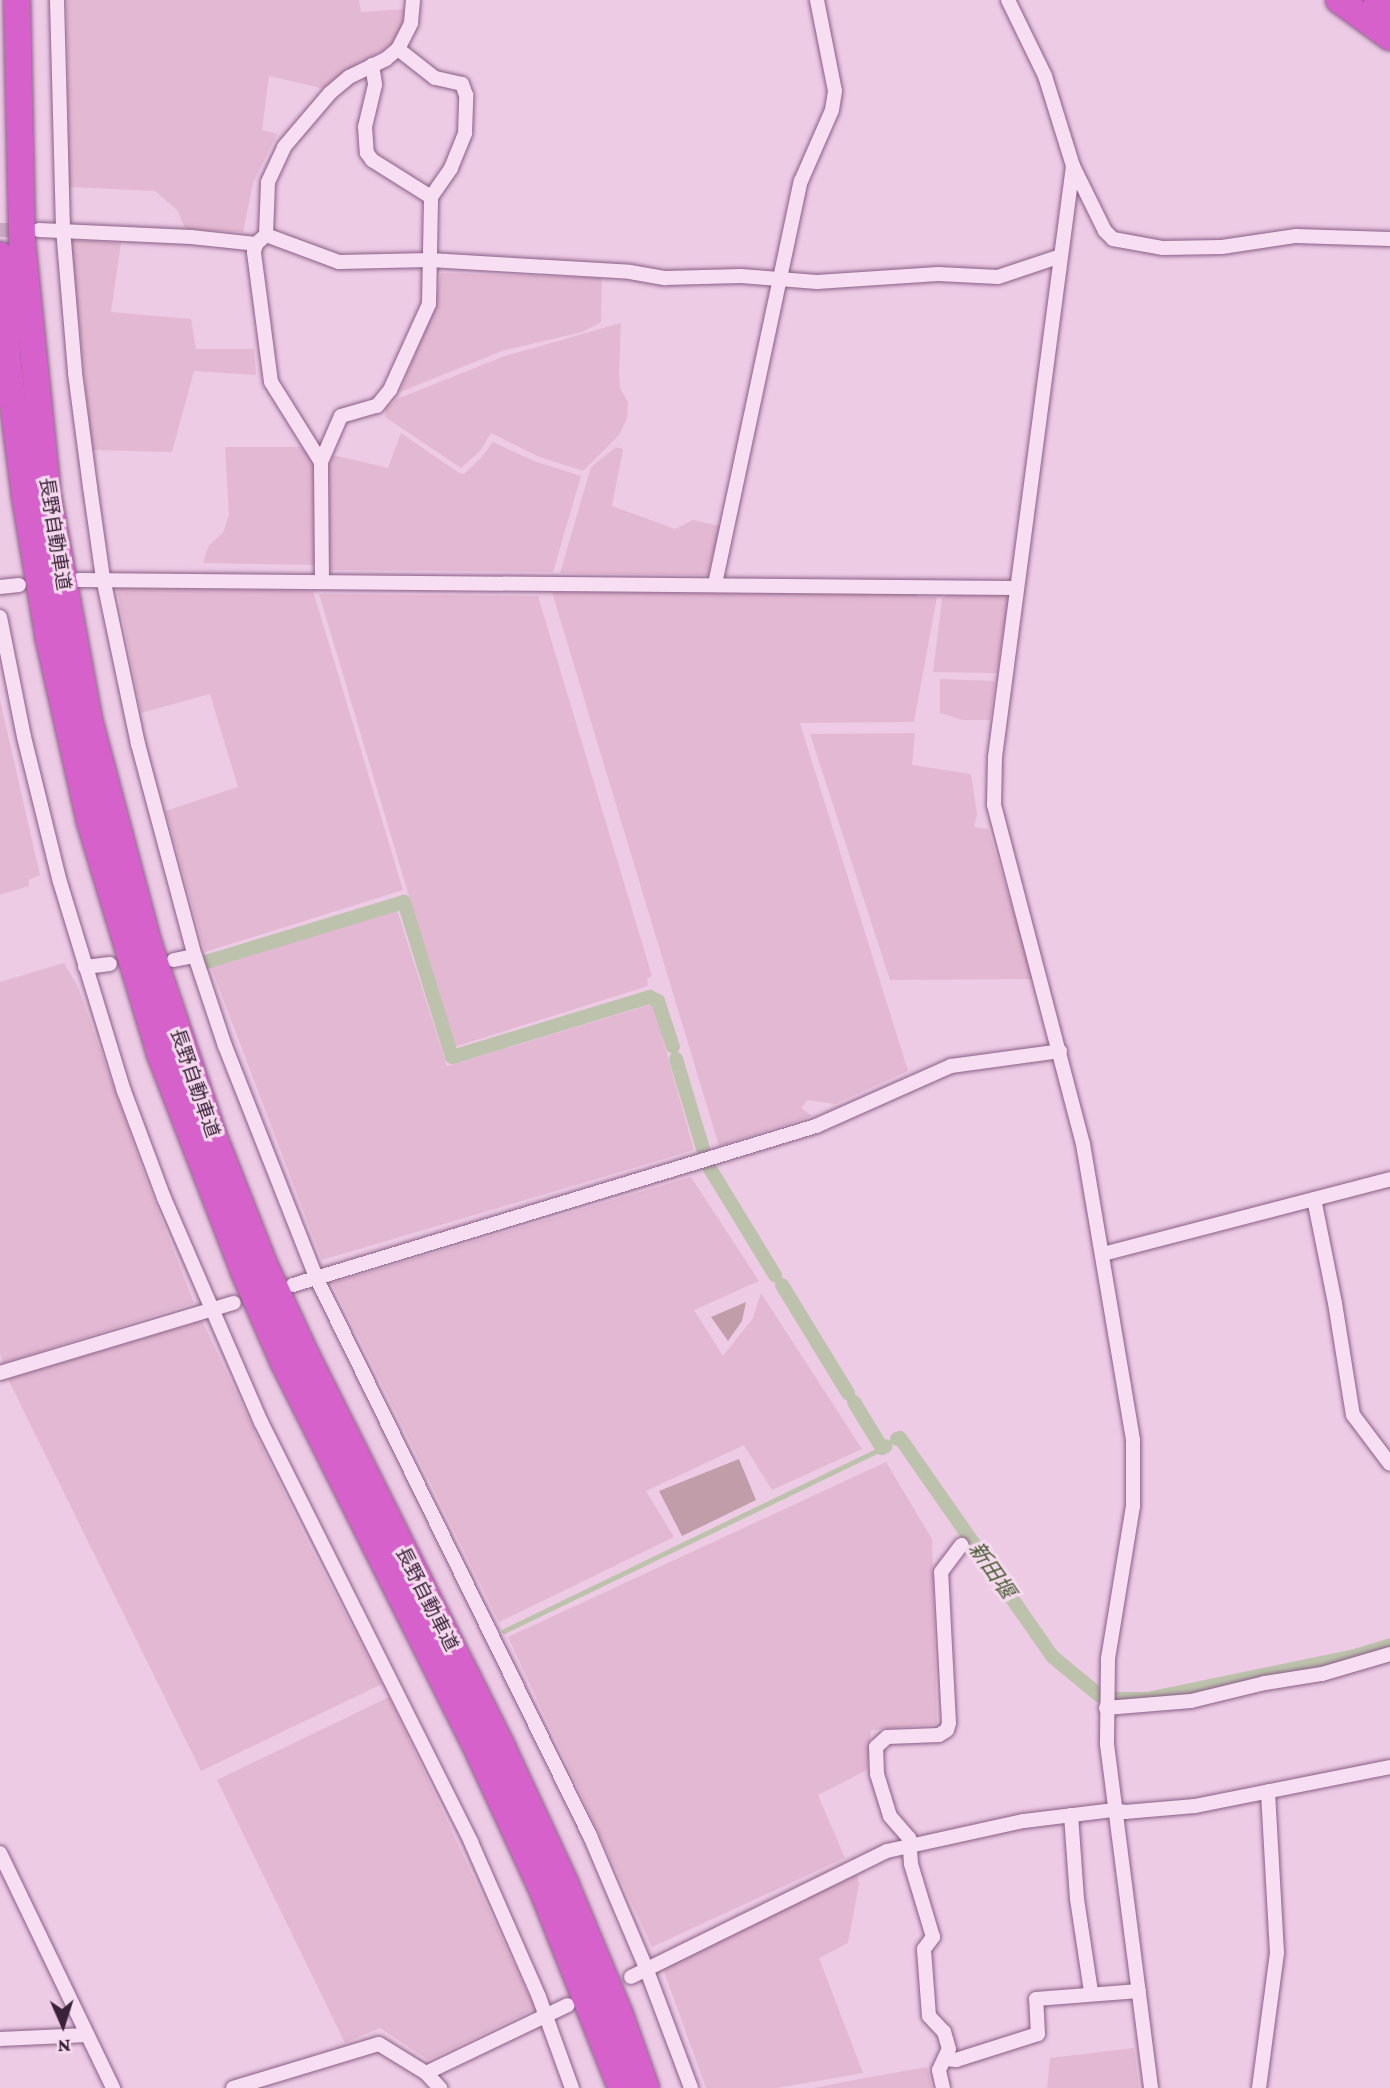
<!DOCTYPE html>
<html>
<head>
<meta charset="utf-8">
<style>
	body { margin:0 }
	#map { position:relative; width:1390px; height:2088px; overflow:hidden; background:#edcbe5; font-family:"Crimson Pro","Noto Sans JP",serif }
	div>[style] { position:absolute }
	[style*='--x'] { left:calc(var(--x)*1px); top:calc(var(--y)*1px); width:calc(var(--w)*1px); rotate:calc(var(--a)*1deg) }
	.farmland>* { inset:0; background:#e3b8d2 }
	.cemetery>* { inset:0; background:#c19da9 }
	.stream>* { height:4.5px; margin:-2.25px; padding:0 2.25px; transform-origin:2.25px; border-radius:2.25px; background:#bcc2ab }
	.canal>* { height:14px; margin:-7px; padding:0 7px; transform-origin:7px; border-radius:7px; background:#bcc2ab }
	.street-tunnel>* { height:14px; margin-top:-7px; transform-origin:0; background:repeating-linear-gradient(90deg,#c9a9c3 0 14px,transparent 0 21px) }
	.roads { filter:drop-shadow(0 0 2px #895f86) drop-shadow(0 0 2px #895f86) }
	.street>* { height:14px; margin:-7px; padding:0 7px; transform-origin:7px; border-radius:7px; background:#f8def2 }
	.highway>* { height:26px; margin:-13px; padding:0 13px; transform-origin:13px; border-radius:13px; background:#d661ca }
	span { translate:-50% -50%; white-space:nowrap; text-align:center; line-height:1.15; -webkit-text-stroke:6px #f5daee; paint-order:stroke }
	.street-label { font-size:19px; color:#3b223a }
	.water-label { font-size:21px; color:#475a32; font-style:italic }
	.north { position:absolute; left:28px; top:1990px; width:70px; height:70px; -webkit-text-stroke:5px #f5daee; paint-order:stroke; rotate:177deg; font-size:19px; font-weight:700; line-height:28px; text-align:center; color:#3b223a }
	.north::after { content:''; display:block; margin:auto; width:24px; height:32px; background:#3b223a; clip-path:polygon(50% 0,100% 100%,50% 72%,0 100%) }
</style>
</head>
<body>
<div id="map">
	<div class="farmland">
		<div style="clip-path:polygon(67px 0,359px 0,361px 12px,405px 9px,399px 36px,390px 46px,349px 69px,325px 89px,269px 76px,262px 130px,277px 134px,253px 183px,243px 232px,185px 229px,178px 211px,155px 191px,69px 187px)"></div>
		<div style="clip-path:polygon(71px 240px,121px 243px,111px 312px,191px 319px,196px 349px,254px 349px,256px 375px,194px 371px,172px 452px,92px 450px)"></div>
		<div style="clip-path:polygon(441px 273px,602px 278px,601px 322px,582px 332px,502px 351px,400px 392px,435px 307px)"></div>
		<div style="clip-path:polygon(621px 323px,619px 372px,620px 388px,628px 402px,627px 419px,619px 435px,583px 471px,537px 456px,491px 433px,480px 451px,461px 468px,385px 417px,386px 409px,397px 399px,505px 356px)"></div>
		<div style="clip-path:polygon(401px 433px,459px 473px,464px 474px,481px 458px,493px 442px,534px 461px,581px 476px,553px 572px,330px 570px,326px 476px,333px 455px,388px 468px)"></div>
		<div style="clip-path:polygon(225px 447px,301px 447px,313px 460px,316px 565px,203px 563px,209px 545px,223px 533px,229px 515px)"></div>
		<div style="clip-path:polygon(616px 447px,623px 449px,612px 506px,675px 529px,693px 520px,720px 526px,708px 575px,560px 573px,591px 467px)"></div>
		<div style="clip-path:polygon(117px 588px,313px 591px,403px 890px,205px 952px,166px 811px,238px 787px,210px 694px,141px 713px)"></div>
		<div style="clip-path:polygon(552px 592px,917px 594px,918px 597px,937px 597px,914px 722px,800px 723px,908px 1071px,835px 1104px,808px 1100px,801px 1108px,812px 1116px,719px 1146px)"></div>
		<div style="clip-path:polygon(319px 594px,538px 596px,652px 976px,647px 979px,648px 986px,454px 1047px)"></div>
		<div style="clip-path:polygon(947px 595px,1005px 595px,1008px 599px,997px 673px,933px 672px,942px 599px)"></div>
		<div style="clip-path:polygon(940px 679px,995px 681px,990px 720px,963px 720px,940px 713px)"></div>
		<div style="clip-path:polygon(0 700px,40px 875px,29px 880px,29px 886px,0 895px)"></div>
		<div style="clip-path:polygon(915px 733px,912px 765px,971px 774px,977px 814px,974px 827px,988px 829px,1034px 979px,890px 980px,810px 734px)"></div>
		<div style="clip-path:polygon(397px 910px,447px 1066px,653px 1004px,694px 1150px,322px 1260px,211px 967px)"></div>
		<div style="clip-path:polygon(64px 963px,78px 987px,149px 1188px,194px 1303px,3px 1363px,0 1354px,0 982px)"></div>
		<div style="clip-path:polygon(691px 1177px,759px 1281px,694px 1310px,723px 1356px,753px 1318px,761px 1293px,862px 1449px,772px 1490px,744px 1445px,646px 1491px,674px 1537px,499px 1622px,332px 1283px)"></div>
		<div style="clip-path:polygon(202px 1321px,308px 1543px,382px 1684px,201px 1771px,8px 1379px)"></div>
		<div style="clip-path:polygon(886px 1462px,932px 1539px,937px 1724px,871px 1730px,867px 1770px,818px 1795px,845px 1858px,652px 1947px,508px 1637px)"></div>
		<div style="clip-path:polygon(389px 1697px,535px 2009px,428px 2060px,380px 2028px,345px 2043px,217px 1780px)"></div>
		<div style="clip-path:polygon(857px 1875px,859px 1884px,848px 1943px,819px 1958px,863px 2073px,777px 2088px,706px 2088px,662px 1966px)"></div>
		<div style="clip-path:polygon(1134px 2048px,1139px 2088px,1047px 2088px,1050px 2058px)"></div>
		<div style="clip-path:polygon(927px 2067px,932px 2088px,813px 2088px,865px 2078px)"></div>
	</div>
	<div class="cemetery">
		<div style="clip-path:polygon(746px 1302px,742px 1321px,728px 1341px,711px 1317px)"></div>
		<div style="clip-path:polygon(739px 1459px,756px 1500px,682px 1536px,659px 1491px)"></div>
	</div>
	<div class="stream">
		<div style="--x:504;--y:1631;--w:420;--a:-25.8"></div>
	</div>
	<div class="canal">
		<div style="--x:206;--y:962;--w:207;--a:-16.9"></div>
		<div style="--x:404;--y:902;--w:162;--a:72.8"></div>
		<div style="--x:452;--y:1057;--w:207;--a:-16.9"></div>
		<div style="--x:650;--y:997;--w:9;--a:27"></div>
		<div style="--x:658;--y:1001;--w:48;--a:71.9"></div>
		<div style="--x:676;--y:1059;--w:94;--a:73.3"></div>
		<div style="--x:709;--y:1167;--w:127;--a:58.6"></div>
		<div style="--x:782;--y:1285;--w:127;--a:58.6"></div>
		<div style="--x:854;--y:1402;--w:54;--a:58.7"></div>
		<div style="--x:882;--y:1448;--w:4;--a:-27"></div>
		<div style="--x:897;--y:1439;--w:3;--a:-18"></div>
		<div style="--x:900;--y:1438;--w:267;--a:55.1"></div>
		<div style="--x:1053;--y:1657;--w:60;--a:39.6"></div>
		<div style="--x:1112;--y:1699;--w:35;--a:0"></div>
		<div style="--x:1147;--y:1699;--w:212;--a:-11.7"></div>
		<div style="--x:1355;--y:1656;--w:37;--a:-17"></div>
	</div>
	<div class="street-tunnel">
		<div style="--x:0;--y:230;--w:27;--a:0"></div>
	</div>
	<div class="roads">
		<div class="street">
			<div style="--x:57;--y:0;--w:229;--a:88.5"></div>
			<div style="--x:63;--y:229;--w:144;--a:85.2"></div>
			<div style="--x:75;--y:373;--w:115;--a:82.5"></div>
			<div style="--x:90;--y:487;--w:92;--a:81.9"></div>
			<div style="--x:103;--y:578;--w:170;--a:78.1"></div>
			<div style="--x:138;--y:744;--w:220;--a:75"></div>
			<div style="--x:195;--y:956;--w:95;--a:71.6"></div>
			<div style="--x:225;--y:1046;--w:248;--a:68.5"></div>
			<div style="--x:316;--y:1277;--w:623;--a:63.89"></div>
			<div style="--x:590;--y:1836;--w:143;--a:67"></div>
			<div style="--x:646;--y:1968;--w:128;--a:69.4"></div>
			<div style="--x:1008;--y:0;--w:85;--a:64"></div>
			<div style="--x:1045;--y:76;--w:94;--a:72.7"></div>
			<div style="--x:1073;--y:166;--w:72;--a:63.8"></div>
			<div style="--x:1105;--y:231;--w:11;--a:45"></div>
			<div style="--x:1113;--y:239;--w:51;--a:10.2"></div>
			<div style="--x:1163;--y:248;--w:59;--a:-1"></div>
			<div style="--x:1222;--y:247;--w:75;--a:-8.5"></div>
			<div style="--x:1296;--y:236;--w:94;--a:1.8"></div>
			<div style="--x:372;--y:65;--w:20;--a:81"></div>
			<div style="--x:375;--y:85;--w:43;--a:103.4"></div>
			<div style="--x:365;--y:127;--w:26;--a:86"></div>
			<div style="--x:367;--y:153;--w:9;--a:54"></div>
			<div style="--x:372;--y:160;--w:70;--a:32.1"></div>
			<div style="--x:431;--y:197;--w:35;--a:-55"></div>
			<div style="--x:451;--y:168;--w:38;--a:-68"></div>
			<div style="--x:465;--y:133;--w:38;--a:-88"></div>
			<div style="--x:466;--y:95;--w:12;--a:-110"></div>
			<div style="--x:462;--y:84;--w:28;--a:-167"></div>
			<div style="--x:435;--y:78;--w:47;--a:-141.9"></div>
			<div style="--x:1073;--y:166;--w:596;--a:97.52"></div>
			<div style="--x:995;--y:757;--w:48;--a:91.2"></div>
			<div style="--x:994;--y:805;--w:350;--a:75.3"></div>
			<div style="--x:1083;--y:1144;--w:301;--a:80.4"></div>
			<div style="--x:1133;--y:1441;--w:65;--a:90"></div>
			<div style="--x:1133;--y:1506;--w:155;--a:99.3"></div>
			<div style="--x:1108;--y:1659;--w:85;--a:90.7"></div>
			<div style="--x:1107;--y:1744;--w:347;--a:82.7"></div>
			<div style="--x:39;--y:230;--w:152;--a:2.6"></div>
			<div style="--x:191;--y:237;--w:65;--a:6.1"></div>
			<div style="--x:266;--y:235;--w:78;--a:20.3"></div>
			<div style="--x:339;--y:262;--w:91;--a:-1.3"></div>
			<div style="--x:430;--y:260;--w:200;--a:3.4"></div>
			<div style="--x:630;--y:272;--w:36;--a:10"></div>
			<div style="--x:665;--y:278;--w:76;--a:-1.5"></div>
			<div style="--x:741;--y:276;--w:76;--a:4.5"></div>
			<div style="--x:817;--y:282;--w:121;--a:-3.8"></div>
			<div style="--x:938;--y:274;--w:60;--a:2.9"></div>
			<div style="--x:998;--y:277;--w:66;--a:-18.4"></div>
			<div style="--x:321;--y:462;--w:50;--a:-66.5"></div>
			<div style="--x:341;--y:416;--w:37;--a:-16"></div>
			<div style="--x:377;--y:406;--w:21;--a:-51"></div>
			<div style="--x:390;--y:390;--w:94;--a:-65.6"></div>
			<div style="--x:429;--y:304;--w:107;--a:-88.9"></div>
			<div style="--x:79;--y:580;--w:937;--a:0.49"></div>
			<div style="--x:322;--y:580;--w:118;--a:-90.5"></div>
			<div style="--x:321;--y:462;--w:94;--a:-122"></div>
			<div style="--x:271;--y:382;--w:131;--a:-97.5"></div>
			<div style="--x:254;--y:252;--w:8;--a:-76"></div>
			<div style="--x:256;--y:244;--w:13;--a:-42"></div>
			<div style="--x:266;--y:235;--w:53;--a:-87.8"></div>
			<div style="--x:268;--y:182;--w:38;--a:-65"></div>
			<div style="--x:284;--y:147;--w:71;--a:-49.6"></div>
			<div style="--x:330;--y:93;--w:25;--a:-40"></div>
			<div style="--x:349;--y:77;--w:41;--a:-25.9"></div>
			<div style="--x:386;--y:59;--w:16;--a:-40"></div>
			<div style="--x:398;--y:49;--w:29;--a:-63"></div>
			<div style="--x:411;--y:23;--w:23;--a:-85"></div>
			<div style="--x:715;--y:584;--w:412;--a:-78"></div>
			<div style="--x:801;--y:181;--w:77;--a:-66.4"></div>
			<div style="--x:832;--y:110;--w:19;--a:-81"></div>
			<div style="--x:835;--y:91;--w:93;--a:-101.2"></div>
			<div style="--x:0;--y:587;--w:19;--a:-6"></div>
			<div style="--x:0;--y:617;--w:122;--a:78.7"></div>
			<div style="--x:24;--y:737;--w:149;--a:76.1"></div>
			<div style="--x:60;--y:882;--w:219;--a:73"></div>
			<div style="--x:124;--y:1091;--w:114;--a:69.5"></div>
			<div style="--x:164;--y:1198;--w:244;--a:66.6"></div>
			<div style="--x:261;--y:1422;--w:470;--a:63.4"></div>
			<div style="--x:471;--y:1842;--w:169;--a:66.3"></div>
			<div style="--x:539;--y:1997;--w:97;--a:70.1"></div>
			<div style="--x:174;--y:960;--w:21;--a:-11"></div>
			<div style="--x:85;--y:967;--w:25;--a:-7"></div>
			<div style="--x:1314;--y:1199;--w:106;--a:78.6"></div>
			<div style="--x:1335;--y:1303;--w:113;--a:80.9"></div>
			<div style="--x:1353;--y:1415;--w:61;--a:52.9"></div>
			<div style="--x:1103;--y:1254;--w:297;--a:-14.6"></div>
			<div style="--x:293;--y:1285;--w:547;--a:-16.91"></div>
			<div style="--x:816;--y:1126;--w:148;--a:-24"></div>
			<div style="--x:951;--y:1066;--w:110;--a:-7.8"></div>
			<div style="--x:0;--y:1373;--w:244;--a:-16.7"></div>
			<div style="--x:1106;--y:1708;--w:85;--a:-4.7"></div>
			<div style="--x:1191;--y:1701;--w:76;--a:-13.7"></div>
			<div style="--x:1265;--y:1683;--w:58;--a:-9"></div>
			<div style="--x:1322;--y:1674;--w:71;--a:-16.4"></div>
			<div style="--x:1071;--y:1815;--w:84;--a:85.9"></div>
			<div style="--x:1077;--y:1899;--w:94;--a:81.4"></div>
			<div style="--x:0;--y:1853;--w:261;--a:64.3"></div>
			<div style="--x:631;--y:1977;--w:285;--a:-26.2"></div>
			<div style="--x:887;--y:1851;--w:140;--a:-12.4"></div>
			<div style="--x:1024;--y:1821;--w:91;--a:-7"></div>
			<div style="--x:1114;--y:1810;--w:11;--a:10"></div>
			<div style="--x:1125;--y:1812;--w:70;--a:-4.9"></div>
			<div style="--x:1195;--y:1806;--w:199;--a:-11.3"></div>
			<div style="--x:0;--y:2039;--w:87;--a:-2.6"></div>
			<div style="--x:946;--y:2059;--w:10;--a:6"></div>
			<div style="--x:956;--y:2060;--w:86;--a:-17.6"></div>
			<div style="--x:1038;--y:2034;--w:35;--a:-93"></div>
			<div style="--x:1036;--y:1999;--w:103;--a:-4.4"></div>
			<div style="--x:426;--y:2073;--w:21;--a:47"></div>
			<div style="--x:233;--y:2088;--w:152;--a:-16.8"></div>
			<div style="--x:379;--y:2044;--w:55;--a:31.7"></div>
			<div style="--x:426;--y:2073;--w:157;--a:-25.6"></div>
			<div style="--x:943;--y:2088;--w:18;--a:-103"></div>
			<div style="--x:939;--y:2070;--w:23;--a:-65"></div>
			<div style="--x:949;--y:2049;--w:18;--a:-106"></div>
			<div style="--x:944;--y:2032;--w:22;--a:-133"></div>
			<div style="--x:929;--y:2016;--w:67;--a:-94.3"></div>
			<div style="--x:924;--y:1949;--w:15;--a:-53"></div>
			<div style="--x:933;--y:1937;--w:76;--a:-106.8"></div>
			<div style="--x:911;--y:1864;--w:26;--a:-94"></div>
			<div style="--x:909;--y:1838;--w:29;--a:-131"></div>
			<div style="--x:890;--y:1816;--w:44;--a:-107.2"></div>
			<div style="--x:877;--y:1774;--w:27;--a:-92"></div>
			<div style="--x:876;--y:1747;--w:15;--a:-42"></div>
			<div style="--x:887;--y:1737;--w:52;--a:-2.2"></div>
			<div style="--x:939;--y:1735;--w:9;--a:-32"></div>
			<div style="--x:947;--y:1730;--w:7;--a:-74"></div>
			<div style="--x:949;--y:1723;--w:151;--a:-93"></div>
			<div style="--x:941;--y:1572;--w:34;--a:-53"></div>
			<div style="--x:1259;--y:2088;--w:136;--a:-82.4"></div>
			<div style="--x:1277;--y:1953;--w:162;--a:-93.2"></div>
		</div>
		<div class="highway">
			<div style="--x:17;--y:0;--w:241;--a:88.8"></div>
			<div style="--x:22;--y:241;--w:256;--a:84.2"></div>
			<div style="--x:48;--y:496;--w:228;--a:79.6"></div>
			<div style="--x:89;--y:720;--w:230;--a:75.1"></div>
			<div style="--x:148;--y:942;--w:206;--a:71.3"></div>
			<div style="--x:214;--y:1137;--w:136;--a:68.5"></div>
			<div style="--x:264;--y:1264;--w:98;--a:65.3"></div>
			<div style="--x:305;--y:1353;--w:441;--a:63.4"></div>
			<div style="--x:502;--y:1747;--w:150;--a:65.1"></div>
			<div style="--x:565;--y:1883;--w:143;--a:67.4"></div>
			<div style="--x:620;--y:2015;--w:77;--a:70.4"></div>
			<div style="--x:1339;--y:0;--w:63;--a:36"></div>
			<div style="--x:1377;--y:0;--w:15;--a:32"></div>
			<div style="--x:0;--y:255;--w:109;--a:85.8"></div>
			<div style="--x:8;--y:364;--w:134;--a:82.7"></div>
			<div style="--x:25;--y:497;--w:145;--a:80.5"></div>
			<div style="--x:49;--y:640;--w:187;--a:77.3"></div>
			<div style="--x:90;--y:822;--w:242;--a:73.2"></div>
			<div style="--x:160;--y:1054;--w:234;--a:68.9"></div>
			<div style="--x:244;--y:1272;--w:97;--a:66.3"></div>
			<div style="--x:283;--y:1361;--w:441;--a:63.4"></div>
			<div style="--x:480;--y:1755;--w:148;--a:65.2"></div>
			<div style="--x:542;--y:1889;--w:214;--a:68.3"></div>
		</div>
	</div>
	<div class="street-label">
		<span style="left:55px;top:534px;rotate:81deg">長野自動車道</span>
		<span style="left:195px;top:1083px;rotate:71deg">長野自動車道</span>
		<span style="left:427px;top:1599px;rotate:63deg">長野自動車道</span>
	</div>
	<div class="water-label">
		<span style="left:992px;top:1570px;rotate:55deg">新田堰</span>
	</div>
	<div class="north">N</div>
</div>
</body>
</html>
